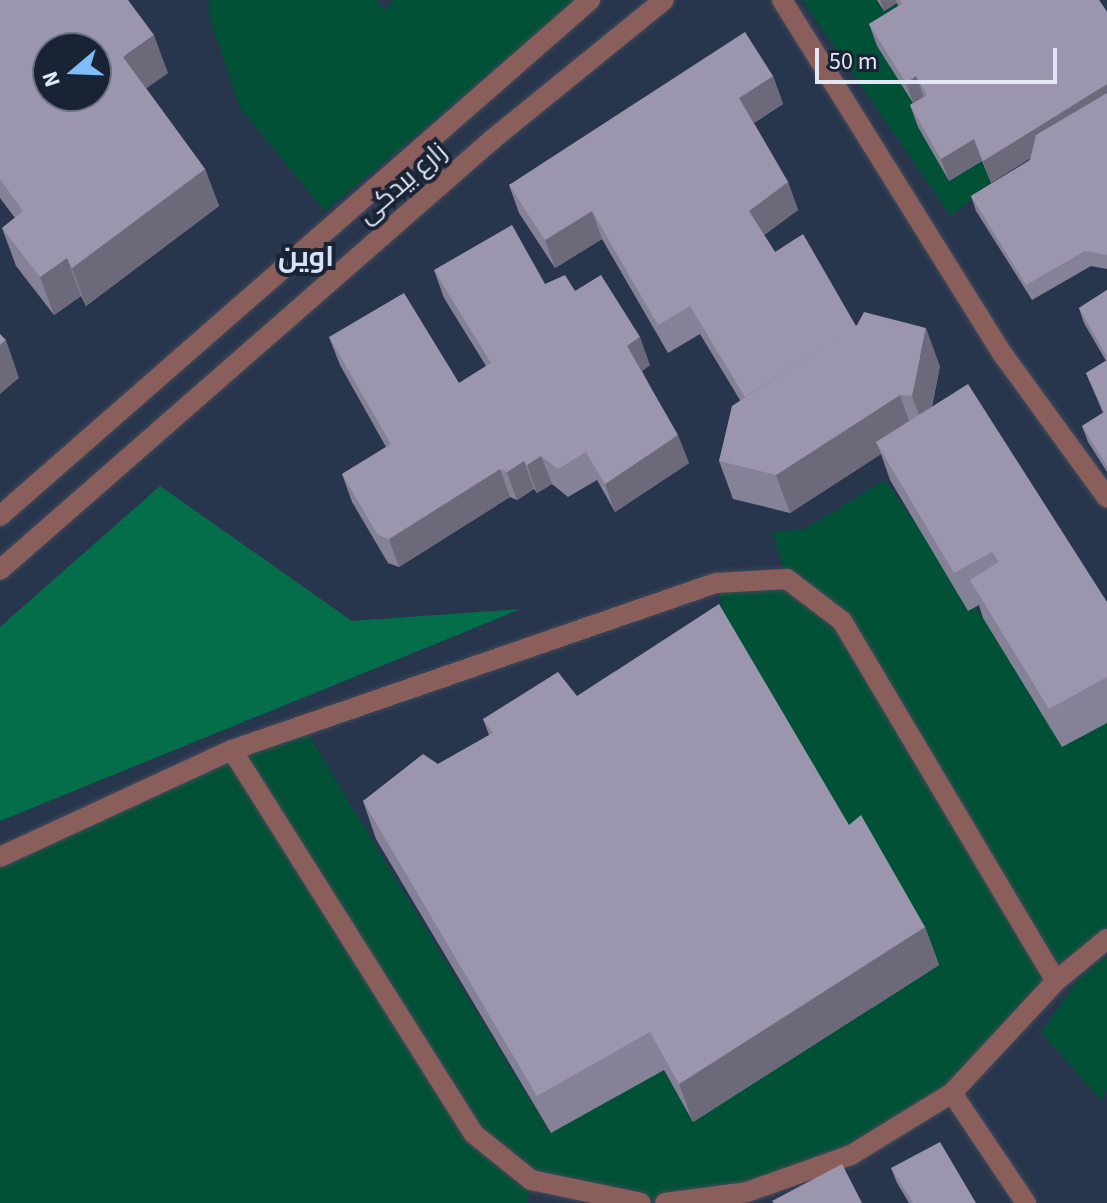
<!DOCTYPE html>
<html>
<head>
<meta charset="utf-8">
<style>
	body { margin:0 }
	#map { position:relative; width:1107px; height:1203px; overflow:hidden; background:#232d3e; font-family:"Source Sans 3",Cairo,sans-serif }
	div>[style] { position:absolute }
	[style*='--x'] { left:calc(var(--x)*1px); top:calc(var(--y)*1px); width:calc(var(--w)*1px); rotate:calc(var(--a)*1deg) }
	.built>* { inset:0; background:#28364d }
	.green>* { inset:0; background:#005136 }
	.forest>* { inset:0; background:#046e4b }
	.roads { filter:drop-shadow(0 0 2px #414b5b) drop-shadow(0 0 2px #414b5b) }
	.minor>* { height:20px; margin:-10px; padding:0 10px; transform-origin:10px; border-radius:10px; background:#8a5e5b }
	.wall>* { inset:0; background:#858196 }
	.shaded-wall>* { inset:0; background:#6c697a }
	.building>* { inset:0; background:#9b96ae }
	span { translate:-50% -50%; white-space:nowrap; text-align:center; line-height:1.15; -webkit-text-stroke:8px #192334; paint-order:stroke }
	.street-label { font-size:26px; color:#e1e8f4 }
	.neighbourhood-label { font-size:28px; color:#d5e3f9; font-weight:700 }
	.north { position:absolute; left:32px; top:32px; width:80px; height:80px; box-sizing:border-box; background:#192334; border:2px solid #697281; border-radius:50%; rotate:251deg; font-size:22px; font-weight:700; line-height:32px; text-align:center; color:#e1e8f4 }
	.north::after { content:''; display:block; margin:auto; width:28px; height:36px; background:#7ebdf9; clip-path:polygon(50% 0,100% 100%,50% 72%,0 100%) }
	.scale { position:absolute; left:815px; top:48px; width:242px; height:36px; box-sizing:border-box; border:4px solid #e1e8f4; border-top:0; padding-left:10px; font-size:24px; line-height:28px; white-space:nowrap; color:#e1e8f4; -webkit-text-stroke:6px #192334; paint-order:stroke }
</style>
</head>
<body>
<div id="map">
	<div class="built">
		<div style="clip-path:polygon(evenodd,0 0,1107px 0,1107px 1203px,0 1203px,0 0,48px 48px,96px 48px,96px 96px,48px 96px,48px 48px)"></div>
	</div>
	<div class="green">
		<div style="clip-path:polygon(210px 0,377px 0,384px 11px,393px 0,579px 0,325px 211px,240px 108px,209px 16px)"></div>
		<div style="clip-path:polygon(802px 0,877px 0,884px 11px,897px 3px,910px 26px,918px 127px,949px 180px,982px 161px,991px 183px,951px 216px)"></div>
		<div style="clip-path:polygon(885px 480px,983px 618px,1107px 720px,1107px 939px,952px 1093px,851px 1155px,665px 1203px,531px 1181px,527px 1203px,0 1203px,0 857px,303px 726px,550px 1133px,863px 863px,732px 642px,716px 583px,787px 578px,772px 532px,805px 529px)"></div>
		<div style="clip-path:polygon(1107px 956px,1107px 1087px,1102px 1101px,1041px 1032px,1082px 975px)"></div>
	</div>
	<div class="forest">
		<div style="clip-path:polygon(160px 486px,352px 621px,521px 609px,0 821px,0 627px)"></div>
	</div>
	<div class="roads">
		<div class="minor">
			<div style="--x:782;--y:0;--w:420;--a:58.1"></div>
			<div style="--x:1004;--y:356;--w:175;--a:54"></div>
			<div style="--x:0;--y:516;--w:784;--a:-41.17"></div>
			<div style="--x:0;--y:570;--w:655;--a:-41.16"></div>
			<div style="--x:493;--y:139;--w:220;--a:-39.1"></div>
			<div style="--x:232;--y:750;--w:454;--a:57.8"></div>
			<div style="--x:474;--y:1134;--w:73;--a:38.9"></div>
			<div style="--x:531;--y:1180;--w:112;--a:11.8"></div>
			<div style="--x:0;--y:857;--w:255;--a:-24.8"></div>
			<div style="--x:232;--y:750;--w:512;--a:-19.04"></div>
			<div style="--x:716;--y:583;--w:71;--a:-3.2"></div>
			<div style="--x:787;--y:579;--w:69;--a:37.4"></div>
			<div style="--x:842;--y:621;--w:419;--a:59.3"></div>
			<div style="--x:952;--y:1093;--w:133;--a:56.1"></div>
			<div style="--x:665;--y:1203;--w:83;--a:-7.6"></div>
			<div style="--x:747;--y:1192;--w:110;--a:-19.6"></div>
			<div style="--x:851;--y:1155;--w:119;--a:-31.5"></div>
			<div style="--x:952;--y:1093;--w:153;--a:-47.1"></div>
			<div style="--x:1056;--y:981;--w:66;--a:-39.5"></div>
		</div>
	</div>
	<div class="wall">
		<div style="clip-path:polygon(0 0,168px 73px,146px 88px,205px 169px,219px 206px,86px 306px,81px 296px,54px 315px,16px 266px,2px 228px,15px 218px,0 198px)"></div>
		<div style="clip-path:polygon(877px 0,1099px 0,1107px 12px,1107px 269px,1091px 266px,1032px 300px,976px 211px,971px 196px,1030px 160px,1030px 158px,991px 183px,982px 161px,949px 181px,918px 127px,910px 105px,913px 103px,877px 46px,869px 24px,898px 6px,897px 3px,884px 11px)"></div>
		<div style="clip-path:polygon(773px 76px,783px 104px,754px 123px,788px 182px,798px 210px,764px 235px,775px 252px,856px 326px,940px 366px,932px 407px,1107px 602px,1107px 723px,1062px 747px,983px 618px,979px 605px,968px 611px,890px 480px,881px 454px,790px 513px,733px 499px,719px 461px,740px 400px,700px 334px,668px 353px,602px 239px,555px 268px,519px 213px,509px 185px)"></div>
		<div style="clip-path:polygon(434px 270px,545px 284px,575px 291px,650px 365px,642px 371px,689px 463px,615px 512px,597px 480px,568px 497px,552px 484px,537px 493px,534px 489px,517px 500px,510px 497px,399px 567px,388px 563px,352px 502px,342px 474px,386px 447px,340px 365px,329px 337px,459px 383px,486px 366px,444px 298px)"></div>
		<div style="clip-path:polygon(1107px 290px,1107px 472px,1088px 442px,1082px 426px,1103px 413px,1086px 373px,1106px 361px,1084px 323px,1079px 308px)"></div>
		<div style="clip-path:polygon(577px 696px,849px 825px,925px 927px,939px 965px,693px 1122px,664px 1070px,551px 1133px,376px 839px,363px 801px,438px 764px,489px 735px,483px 719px)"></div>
		<div style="clip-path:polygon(891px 1168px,976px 1203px,909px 1203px,897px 1183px)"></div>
	</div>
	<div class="shaded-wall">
		<div style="clip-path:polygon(880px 0,896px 0,897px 3px,884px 11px)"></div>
		<div style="clip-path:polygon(154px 35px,168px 73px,137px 95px,123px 57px)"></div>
		<div style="clip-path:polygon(773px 76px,783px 104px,749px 126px,739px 98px)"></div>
		<div style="clip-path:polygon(916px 76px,924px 98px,914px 105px,906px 83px)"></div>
		<div style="clip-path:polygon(1107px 84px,1107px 111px,991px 183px,983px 161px)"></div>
		<div style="clip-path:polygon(974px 139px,982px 161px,949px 181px,941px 159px)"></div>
		<div style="clip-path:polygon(205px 169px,219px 206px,86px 306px,72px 268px)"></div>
		<div style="clip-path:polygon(788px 182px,798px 210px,759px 239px,749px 211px)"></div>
		<div style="clip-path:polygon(592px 211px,602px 239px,555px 268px,545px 240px)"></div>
		<div style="clip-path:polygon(67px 258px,81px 296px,54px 315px,40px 277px)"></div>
		<div style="clip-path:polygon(926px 328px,940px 366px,926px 434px,912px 396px)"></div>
		<div style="clip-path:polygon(640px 337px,650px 365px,638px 374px,627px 346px)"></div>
		<div style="clip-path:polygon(6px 340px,19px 378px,0 394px,0 345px)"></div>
		<div style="clip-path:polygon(900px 395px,913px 433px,876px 442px,881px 454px,790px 513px,776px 475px)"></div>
		<div style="clip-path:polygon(678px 435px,689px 463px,615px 512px,605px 484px)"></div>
		<div style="clip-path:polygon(541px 456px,552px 484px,537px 493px,527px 465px)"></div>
		<div style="clip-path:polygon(524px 461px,534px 489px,517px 500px,507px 472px)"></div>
		<div style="clip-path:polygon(500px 469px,510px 497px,399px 567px,389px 539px)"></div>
		<div style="clip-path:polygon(925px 927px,939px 965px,693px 1122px,679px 1084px)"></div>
	</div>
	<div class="building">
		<div style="clip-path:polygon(evenodd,0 0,128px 0,154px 35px,123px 57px,205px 169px,72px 268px,67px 258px,40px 277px,2px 228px,23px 211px,0 179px,0 0,48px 48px,96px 48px,96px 96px,48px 96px,48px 48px)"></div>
		<div style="clip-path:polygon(900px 0,1099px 0,1107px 12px,1107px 84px,983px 161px,974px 139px,941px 159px,910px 105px,927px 95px,916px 76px,906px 83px,869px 24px,902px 4px)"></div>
		<div style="clip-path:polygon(745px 32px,773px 76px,739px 98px,788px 182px,749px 211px,775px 252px,803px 234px,856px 326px,745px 397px,690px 306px,658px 325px,592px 211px,545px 240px,509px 185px)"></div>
		<div style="clip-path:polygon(1107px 93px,1107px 255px,1085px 251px,1026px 285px,971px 196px,1030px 160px,1036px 135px)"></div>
		<div style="clip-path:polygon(512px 225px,545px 284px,565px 275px,575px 291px,601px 275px,640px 337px,627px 346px,678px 435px,605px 484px,586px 452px,558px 469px,541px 456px,527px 465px,524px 461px,507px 472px,500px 469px,389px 539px,378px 535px,342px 474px,391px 444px,329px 337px,404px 293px,459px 383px,491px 363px,434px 270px)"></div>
		<div style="clip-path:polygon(1107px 290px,1107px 357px,1079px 308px)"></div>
		<div style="clip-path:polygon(864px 312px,926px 328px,912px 396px,900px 395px,776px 475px,719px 461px,732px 406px,857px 325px)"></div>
		<div style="clip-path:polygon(0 334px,6px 340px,0 345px)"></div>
		<div style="clip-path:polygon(1107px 360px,1107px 466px,1082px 426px,1104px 412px,1086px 373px)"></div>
		<div style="clip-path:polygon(968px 384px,1107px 602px,1107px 677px,1049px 709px,970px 580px,999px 562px,992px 552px,954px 573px,876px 442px)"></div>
		<div style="clip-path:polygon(719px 604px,849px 825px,861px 815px,925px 927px,679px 1084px,650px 1032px,537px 1096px,363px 801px,423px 754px,438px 764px,493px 733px,483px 719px,558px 672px,577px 696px)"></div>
		<div style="clip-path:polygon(940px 1142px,976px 1203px,913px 1203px,891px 1168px)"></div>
		<div style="clip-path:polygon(842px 1164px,862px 1203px,774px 1203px,772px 1201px)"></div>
	</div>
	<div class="street-label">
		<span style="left:402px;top:183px;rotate:-41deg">زارع بیدکی</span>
	</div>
	<div class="neighbourhood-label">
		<span style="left:306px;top:257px">اوین</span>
	</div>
	<div class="north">N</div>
	<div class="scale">50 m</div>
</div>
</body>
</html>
